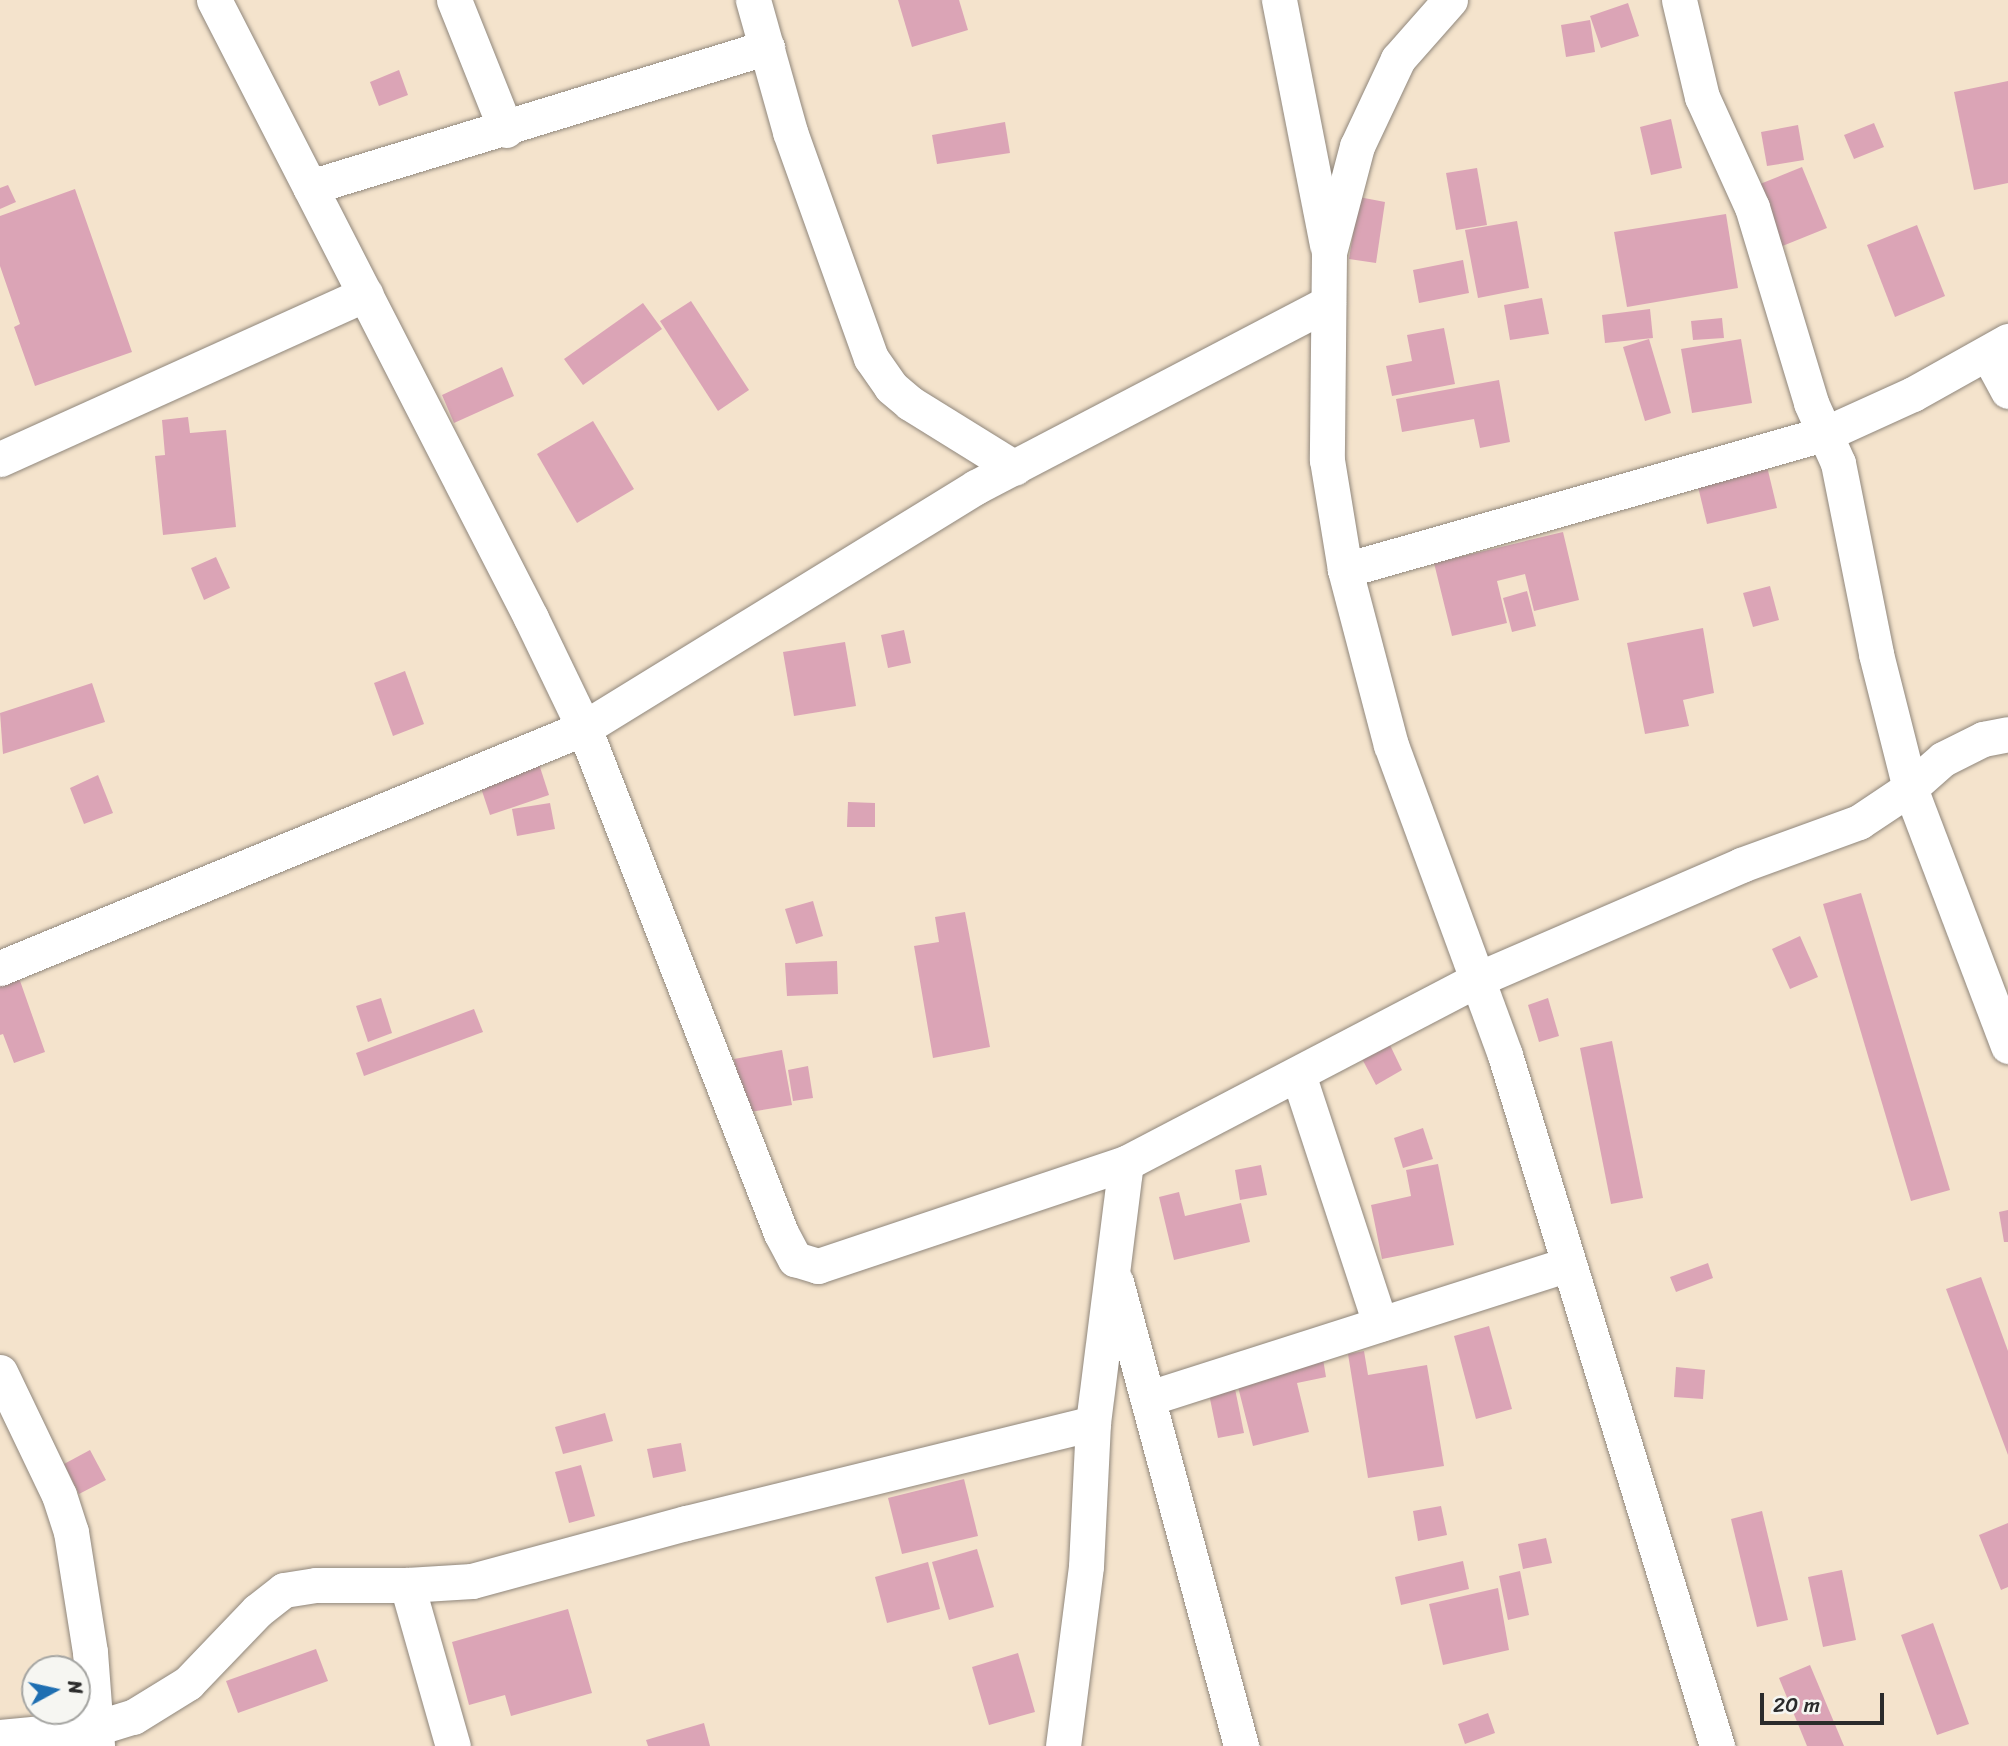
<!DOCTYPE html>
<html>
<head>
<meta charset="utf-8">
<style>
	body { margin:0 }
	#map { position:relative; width:2008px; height:1746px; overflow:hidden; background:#f4e3cc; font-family:Sriracha,sans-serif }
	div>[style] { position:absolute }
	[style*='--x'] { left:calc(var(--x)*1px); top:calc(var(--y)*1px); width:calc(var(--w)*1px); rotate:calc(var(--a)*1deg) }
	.building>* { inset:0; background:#dba4b6 }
	.roads { filter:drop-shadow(0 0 2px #90877c) drop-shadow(0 0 2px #90877c) }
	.street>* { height:35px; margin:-17.5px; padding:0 17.5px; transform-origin:17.5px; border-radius:17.5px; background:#fff }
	span { translate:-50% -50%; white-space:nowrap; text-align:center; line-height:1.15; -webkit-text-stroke:5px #f6f6f2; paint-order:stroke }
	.north { position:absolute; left:21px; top:1655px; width:70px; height:70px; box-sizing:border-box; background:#f6f6f2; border:2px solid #a5a5a2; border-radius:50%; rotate:82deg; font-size:19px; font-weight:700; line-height:28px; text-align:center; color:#2b2b2b }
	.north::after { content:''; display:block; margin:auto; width:24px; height:32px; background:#1f6fb2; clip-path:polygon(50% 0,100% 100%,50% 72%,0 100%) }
	.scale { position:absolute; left:1760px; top:1693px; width:124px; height:32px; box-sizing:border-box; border:4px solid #2b2b2b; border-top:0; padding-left:9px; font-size:21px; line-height:24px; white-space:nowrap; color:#2b2b2b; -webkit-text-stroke:5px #f6f6f2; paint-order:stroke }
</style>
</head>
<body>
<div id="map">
	<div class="building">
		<div style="clip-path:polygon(898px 0,959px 0,968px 30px,912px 47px)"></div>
		<div style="clip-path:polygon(1628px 3px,1639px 36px,1601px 48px,1590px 16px)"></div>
		<div style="clip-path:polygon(1590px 20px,1595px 52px,1566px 57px,1561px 25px)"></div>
		<div style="clip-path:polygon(399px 70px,408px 95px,379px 106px,370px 82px)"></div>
		<div style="clip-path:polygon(2008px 81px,2008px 183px,1974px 190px,1954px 92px)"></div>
		<div style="clip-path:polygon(1671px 119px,1682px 168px,1651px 175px,1640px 127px)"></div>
		<div style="clip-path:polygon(1005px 122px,1010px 153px,937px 164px,932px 135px)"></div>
		<div style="clip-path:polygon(1874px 123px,1884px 147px,1854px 159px,1844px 135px)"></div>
		<div style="clip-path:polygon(1798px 125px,1804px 160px,1767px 166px,1761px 132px)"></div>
		<div style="clip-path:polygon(1802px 167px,1827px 228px,1780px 247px,1755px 186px)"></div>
		<div style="clip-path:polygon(1477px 168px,1487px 225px,1456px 230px,1446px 173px)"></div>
		<div style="clip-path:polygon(8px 185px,16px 202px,0 209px,0 188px)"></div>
		<div style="clip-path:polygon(75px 189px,132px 352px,35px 386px,14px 327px,20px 324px,0 266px,0 216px)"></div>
		<div style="clip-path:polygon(1359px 197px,1385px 202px,1376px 263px,1349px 259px)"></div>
		<div style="clip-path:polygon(1726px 214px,1738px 288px,1627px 307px,1614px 232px)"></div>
		<div style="clip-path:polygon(1517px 221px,1529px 288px,1478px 298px,1465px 230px)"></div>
		<div style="clip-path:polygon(1917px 225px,1945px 296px,1895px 317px,1867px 245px)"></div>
		<div style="clip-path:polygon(1463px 260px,1469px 293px,1419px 303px,1413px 270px)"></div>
		<div style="clip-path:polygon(1542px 298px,1549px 334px,1510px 340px,1504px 305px)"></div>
		<div style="clip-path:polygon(691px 301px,749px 390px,718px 411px,660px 321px)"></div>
		<div style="clip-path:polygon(643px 303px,662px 329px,583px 385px,564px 359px)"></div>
		<div style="clip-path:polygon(1650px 309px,1653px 338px,1605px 343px,1602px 315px)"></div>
		<div style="clip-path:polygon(1722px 318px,1724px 338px,1693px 340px,1691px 321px)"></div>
		<div style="clip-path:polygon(1444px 328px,1455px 384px,1392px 396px,1386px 366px,1412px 361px,1407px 335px)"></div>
		<div style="clip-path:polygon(1649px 339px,1671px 413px,1645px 421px,1623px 347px)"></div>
		<div style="clip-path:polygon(1741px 339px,1752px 403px,1692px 413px,1681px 349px)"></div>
		<div style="clip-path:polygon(502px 367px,514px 396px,454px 423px,442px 395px)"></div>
		<div style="clip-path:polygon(1499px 380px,1510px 442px,1480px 448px,1474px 419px,1402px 432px,1396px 399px)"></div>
		<div style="clip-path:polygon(188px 417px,190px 433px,226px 430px,236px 527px,163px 535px,155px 456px,165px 455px,162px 420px)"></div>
		<div style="clip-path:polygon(593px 421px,634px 489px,577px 523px,537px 454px)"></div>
		<div style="clip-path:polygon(1764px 454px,1777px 508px,1707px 524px,1694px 470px)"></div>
		<div style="clip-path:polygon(1563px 532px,1579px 600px,1534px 611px,1525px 574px,1497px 581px,1507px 623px,1452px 636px,1434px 563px)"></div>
		<div style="clip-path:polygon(216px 557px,230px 588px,204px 600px,191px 568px)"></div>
		<div style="clip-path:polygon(1770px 586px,1779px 620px,1753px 627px,1743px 593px)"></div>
		<div style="clip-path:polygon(1527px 591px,1536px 626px,1512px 632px,1503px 598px)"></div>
		<div style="clip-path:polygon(1703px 628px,1714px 693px,1683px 700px,1689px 726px,1645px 734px,1627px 643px)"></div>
		<div style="clip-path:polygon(904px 630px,911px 663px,888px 668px,881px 635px)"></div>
		<div style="clip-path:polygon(845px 642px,856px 706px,794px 716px,783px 652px)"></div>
		<div style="clip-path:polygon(405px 671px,424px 724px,393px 736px,374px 683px)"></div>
		<div style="clip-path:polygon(92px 683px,105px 722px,3px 754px,0 713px)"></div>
		<div style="clip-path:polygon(539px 764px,549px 795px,490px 815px,480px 785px)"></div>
		<div style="clip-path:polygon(98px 775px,113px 813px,84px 824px,70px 788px)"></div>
		<div style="clip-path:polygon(848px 802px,875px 803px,875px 827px,847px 827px)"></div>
		<div style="clip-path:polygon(550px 803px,555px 829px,517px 836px,512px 809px)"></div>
		<div style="clip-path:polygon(1861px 893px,1950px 1190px,1911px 1201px,1823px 904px)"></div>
		<div style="clip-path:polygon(813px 901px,823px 936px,796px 944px,785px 909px)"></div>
		<div style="clip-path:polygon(965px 912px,990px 1047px,933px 1058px,914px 946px,939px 942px,935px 917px)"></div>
		<div style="clip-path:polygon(1800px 936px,1818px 977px,1790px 989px,1772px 949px)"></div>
		<div style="clip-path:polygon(837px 961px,838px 994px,787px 996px,785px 963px)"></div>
		<div style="clip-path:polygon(18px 975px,45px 1052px,14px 1063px,3px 1034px,0 1035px,0 981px)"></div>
		<div style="clip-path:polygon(381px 998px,392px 1033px,368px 1042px,356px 1006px)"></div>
		<div style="clip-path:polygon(1548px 998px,1559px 1036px,1539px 1042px,1528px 1005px)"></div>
		<div style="clip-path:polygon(474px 1009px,483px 1032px,364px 1076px,356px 1053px)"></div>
		<div style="clip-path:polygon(1388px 1041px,1402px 1070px,1376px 1085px,1360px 1055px)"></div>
		<div style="clip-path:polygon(1612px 1041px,1643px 1198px,1611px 1204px,1580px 1048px)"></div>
		<div style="clip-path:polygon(782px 1050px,792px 1105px,744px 1113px,734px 1059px)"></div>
		<div style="clip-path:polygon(808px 1066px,813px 1098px,793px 1101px,788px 1070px)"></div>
		<div style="clip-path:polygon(1423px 1128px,1433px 1159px,1403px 1168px,1394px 1138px)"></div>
		<div style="clip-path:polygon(1438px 1164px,1454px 1245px,1382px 1259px,1371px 1205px,1411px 1196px,1406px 1170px)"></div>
		<div style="clip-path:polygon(1261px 1165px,1267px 1195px,1240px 1200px,1235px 1170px)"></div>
		<div style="clip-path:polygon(1179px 1192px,1185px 1216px,1241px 1203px,1250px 1242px,1174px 1260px,1159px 1197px)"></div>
		<div style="clip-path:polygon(2008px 1210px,2008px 1242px,2004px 1242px,1999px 1212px)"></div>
		<div style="clip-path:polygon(1708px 1263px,1713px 1278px,1676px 1292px,1670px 1277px)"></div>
		<div style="clip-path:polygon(1981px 1277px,2008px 1351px,2008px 1455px,1946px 1289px)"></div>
		<div style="clip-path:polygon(1489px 1326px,1512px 1409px,1476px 1419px,1454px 1336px)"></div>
		<div style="clip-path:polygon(1364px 1351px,1368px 1375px,1427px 1365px,1444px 1466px,1368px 1478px,1348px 1354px)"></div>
		<div style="clip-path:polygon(1322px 1353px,1326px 1377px,1297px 1383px,1309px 1432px,1253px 1446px,1237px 1383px)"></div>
		<div style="clip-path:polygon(1676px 1367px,1705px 1370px,1703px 1399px,1674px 1397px)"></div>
		<div style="clip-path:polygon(1233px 1379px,1244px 1433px,1218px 1438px,1207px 1384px)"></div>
		<div style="clip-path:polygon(605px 1413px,613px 1441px,563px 1454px,555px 1427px)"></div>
		<div style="clip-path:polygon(681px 1443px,686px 1471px,653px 1478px,647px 1449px)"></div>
		<div style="clip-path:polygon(90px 1450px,106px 1480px,79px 1494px,64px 1464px)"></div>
		<div style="clip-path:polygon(581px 1465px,595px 1516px,569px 1523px,555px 1472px)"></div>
		<div style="clip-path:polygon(964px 1479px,978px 1536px,902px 1554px,888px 1498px)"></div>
		<div style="clip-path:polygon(1441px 1506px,1447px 1535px,1418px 1541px,1413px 1511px)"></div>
		<div style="clip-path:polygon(1762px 1511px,1788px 1620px,1757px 1627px,1731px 1519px)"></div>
		<div style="clip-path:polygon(2008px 1523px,2008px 1587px,2001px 1590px,1979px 1535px)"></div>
		<div style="clip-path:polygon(1546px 1538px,1552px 1563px,1523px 1569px,1518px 1544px)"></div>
		<div style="clip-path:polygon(977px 1549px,994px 1607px,949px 1620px,932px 1562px)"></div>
		<div style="clip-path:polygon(1463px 1561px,1469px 1589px,1401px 1605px,1395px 1577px)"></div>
		<div style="clip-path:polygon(928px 1562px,940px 1609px,887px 1623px,875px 1577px)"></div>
		<div style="clip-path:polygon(1842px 1570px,1856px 1640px,1823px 1647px,1808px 1577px)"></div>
		<div style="clip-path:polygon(1520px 1571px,1529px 1615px,1508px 1620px,1499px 1576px)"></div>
		<div style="clip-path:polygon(1498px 1588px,1509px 1650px,1443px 1665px,1429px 1604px)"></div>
		<div style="clip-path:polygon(568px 1609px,592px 1693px,511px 1716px,505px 1695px,469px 1705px,452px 1642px)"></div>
		<div style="clip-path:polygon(1933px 1623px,1969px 1724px,1937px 1735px,1901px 1635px)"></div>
		<div style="clip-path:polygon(316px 1649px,328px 1681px,238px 1713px,226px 1681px)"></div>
		<div style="clip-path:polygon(1018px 1653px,1035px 1712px,989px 1725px,972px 1667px)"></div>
		<div style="clip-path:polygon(1810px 1665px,1844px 1746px,1807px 1746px,1779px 1678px)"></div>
		<div style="clip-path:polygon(1488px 1713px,1495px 1733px,1465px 1744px,1458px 1724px)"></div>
		<div style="clip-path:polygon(704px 1723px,710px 1746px,648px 1746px,646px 1740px)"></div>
	</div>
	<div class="roads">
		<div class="street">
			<div style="--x:214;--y:0;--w:695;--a:62.84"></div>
			<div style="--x:531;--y:618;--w:122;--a:64.3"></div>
			<div style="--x:584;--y:728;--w:542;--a:68.69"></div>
			<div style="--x:781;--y:1233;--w:30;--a:62"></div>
			<div style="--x:795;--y:1259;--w:24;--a:17"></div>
			<div style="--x:818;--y:1266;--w:325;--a:-18.5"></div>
			<div style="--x:1126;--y:1163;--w:397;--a:-27.6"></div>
			<div style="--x:1478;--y:979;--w:287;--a:-23.4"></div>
			<div style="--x:1741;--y:865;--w:126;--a:-20"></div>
			<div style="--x:1859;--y:822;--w:61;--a:-33.7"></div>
			<div style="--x:1910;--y:788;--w:44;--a:-41.3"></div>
			<div style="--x:1943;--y:759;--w:45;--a:-26.6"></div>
			<div style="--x:1983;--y:739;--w:25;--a:-11"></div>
			<div style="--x:454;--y:0;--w:140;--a:68.2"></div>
			<div style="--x:753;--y:0;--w:137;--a:74.3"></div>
			<div style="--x:790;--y:132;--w:240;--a:70.3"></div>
			<div style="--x:871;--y:358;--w:35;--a:55"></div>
			<div style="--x:891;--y:387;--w:25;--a:40"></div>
			<div style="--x:910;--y:403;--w:123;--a:31.8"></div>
			<div style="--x:1279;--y:0;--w:249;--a:78.9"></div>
			<div style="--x:1450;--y:0;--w:79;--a:131.4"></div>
			<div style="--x:1398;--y:59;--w:96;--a:115.2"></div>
			<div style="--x:1357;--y:146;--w:111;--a:104.7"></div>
			<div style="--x:1329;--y:253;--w:207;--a:90.6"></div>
			<div style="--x:1327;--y:460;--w:111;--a:80.7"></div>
			<div style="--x:1345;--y:570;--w:181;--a:75.3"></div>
			<div style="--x:1391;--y:745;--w:330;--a:69.8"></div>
			<div style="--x:1505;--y:1055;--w:723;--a:72.94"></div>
			<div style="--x:1679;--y:0;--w:100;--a:76.7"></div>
			<div style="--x:1702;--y:97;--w:121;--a:65.6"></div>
			<div style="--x:1752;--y:207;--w:205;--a:73.2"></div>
			<div style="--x:1811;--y:403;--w:66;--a:65.8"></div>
			<div style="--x:1838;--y:463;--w:195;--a:78.7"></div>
			<div style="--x:1876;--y:654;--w:138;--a:75.8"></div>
			<div style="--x:1910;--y:788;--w:276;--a:69.2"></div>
			<div style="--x:310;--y:187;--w:478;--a:-17"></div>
			<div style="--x:1988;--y:354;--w:42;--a:61.6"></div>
			<div style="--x:0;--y:459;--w:401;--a:-24.3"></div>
			<div style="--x:1345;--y:570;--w:501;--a:-15.87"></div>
			<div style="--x:1827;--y:433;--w:94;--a:-24.4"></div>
			<div style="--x:1913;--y:394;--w:109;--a:-29.2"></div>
			<div style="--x:0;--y:968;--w:631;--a:-22.34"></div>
			<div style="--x:584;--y:728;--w:460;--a:-31.6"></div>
			<div style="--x:976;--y:487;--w:397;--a:-27.6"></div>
			<div style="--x:1298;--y:1074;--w:263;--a:71.8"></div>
			<div style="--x:1116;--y:1282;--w:481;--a:74.9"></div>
			<div style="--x:0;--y:1372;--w:136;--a:64.4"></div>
			<div style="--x:59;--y:1495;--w:39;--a:72"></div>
			<div style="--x:71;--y:1532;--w:121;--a:81"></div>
			<div style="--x:90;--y:1652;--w:94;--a:85.7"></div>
			<div style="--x:1149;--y:1398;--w:440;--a:-17.7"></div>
			<div style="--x:407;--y:1585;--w:167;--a:74.1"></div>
			<div style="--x:0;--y:1737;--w:96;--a:-5.4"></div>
			<div style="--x:96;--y:1728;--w:39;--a:-17"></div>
			<div style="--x:133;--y:1717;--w:65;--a:-31.7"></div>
			<div style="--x:188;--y:1683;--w:100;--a:-46.2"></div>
			<div style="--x:257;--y:1611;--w:34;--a:-38"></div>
			<div style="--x:284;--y:1590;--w:32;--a:-9"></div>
			<div style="--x:316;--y:1585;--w:91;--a:0"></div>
			<div style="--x:407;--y:1585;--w:65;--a:-3.5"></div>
			<div style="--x:472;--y:1581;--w:222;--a:-15.2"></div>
			<div style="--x:686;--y:1523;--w:419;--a:-13.8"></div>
			<div style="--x:1063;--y:1746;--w:181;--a:-82.7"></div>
			<div style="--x:1086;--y:1566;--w:143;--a:-87.2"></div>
			<div style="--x:1093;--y:1423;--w:262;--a:-82.8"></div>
		</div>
	</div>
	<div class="north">N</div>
	<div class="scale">20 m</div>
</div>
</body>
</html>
